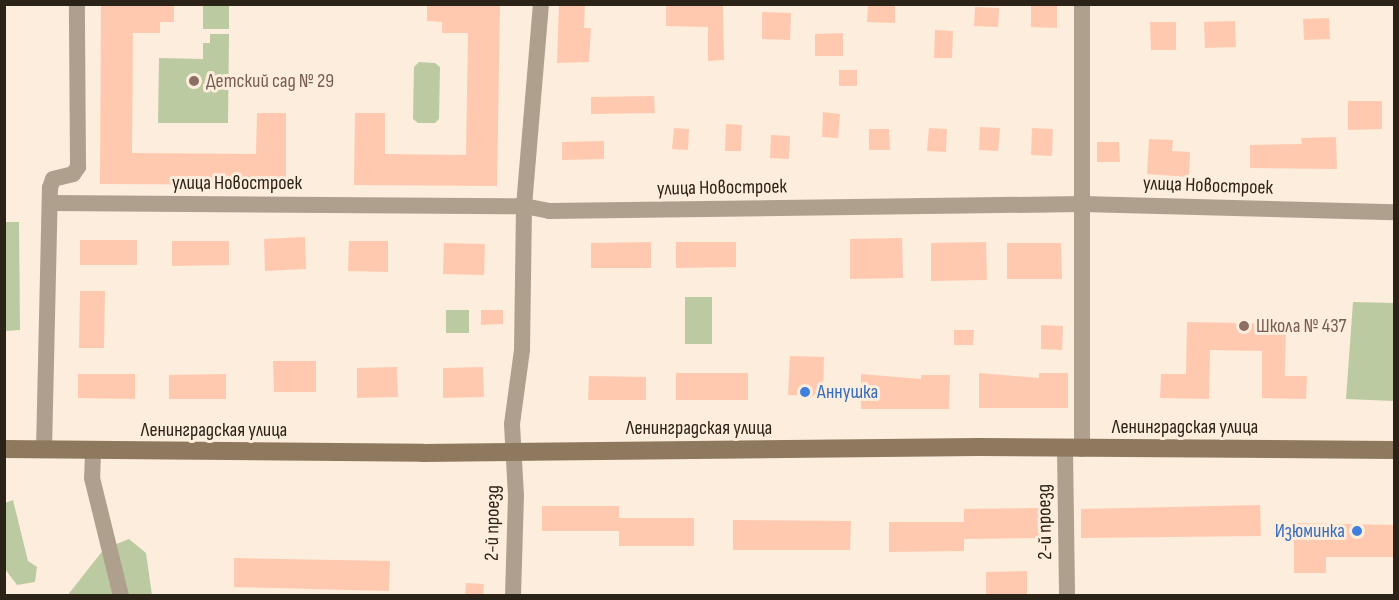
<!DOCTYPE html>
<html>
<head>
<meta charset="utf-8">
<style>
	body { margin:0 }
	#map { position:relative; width:1399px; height:600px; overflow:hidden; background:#fdeddc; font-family:"Sofia Sans Condensed",sans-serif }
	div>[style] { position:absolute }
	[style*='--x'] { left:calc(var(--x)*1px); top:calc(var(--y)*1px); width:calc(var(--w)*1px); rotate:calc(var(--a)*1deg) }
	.green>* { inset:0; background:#bccaa2 }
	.building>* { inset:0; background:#ffc9b0 }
	.street>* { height:16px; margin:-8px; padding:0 8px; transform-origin:8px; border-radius:8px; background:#afa08e }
	.secondary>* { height:18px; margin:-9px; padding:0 9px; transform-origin:9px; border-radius:9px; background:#8f795e }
	.dots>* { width:16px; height:16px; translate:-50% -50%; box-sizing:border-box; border:3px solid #fdeddc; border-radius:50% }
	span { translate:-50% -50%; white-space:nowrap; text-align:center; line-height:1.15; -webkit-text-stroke:6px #fdeddc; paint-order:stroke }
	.education-label { font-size:20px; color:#785e54 }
	.left { translate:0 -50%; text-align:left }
	.street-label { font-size:20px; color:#2c2318 }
	.shop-label { font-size:20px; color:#366cbe }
	.right { translate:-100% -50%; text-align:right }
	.frame { position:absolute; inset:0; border:6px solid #2c2318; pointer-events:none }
</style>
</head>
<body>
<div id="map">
	<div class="green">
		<div style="clip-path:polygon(203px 5px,229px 5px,229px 29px,203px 29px)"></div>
		<div style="clip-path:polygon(210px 34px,229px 34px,228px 123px,158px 123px,159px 58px,203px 59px,203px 43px,210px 43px)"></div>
		<div style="clip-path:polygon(419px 62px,435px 63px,440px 67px,439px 119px,435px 123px,418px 123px,413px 119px,414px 67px)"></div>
		<div style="clip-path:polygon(5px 222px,19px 222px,20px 330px,5px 331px)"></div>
		<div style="clip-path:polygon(685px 297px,712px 297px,712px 344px,685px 344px)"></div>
		<div style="clip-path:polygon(1353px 302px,1394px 303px,1394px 401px,1346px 399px)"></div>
		<div style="clip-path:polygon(446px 310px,469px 310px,469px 333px,446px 333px)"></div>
		<div style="clip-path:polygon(13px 500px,28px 561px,37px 567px,35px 582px,17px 585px,5px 569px,5px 503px)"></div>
		<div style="clip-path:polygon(129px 539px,146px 553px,152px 595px,67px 596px,104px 549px)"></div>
	</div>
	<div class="building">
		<div style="clip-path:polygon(101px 4px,174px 4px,174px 22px,160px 22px,160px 33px,133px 33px,132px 153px,256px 154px,257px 113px,286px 113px,286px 185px,100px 184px)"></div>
		<div style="clip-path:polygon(559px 4px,585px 4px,584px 28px,591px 28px,589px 62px,557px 63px)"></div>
		<div style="clip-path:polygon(666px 4px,723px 4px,724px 60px,708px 61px,708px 27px,666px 26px)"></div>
		<div style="clip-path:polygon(868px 4px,895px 4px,895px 23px,867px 22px)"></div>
		<div style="clip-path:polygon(1031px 4px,1057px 4px,1057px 28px,1031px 27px)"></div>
		<div style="clip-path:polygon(427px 5px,500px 6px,497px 186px,354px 185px,355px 113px,385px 113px,385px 154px,466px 155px,468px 33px,442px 33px,442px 22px,427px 21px)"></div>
		<div style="clip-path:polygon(975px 7px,999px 8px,998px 27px,974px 26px)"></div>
		<div style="clip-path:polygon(762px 12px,791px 13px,790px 40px,762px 39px)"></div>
		<div style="clip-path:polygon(1329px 18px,1330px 39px,1304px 40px,1303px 19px)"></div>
		<div style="clip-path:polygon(1235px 21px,1236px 47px,1205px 48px,1204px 22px)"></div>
		<div style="clip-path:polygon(1150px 22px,1176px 22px,1176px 50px,1151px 50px)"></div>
		<div style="clip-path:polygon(935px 30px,953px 31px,952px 58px,934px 58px)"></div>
		<div style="clip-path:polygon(843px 33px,843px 56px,815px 56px,815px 34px)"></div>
		<div style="clip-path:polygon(839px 70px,857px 70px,857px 86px,839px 86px)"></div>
		<div style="clip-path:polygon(654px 96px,655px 113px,591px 114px,591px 97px)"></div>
		<div style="clip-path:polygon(1348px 101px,1382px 101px,1382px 129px,1348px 130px)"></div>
		<div style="clip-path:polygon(823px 112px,840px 114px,838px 138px,822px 137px)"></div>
		<div style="clip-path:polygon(726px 124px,742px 125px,741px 151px,725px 151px)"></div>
		<div style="clip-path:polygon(980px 127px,1000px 128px,998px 151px,979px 150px)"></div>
		<div style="clip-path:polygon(674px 128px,689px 129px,688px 150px,672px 149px)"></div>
		<div style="clip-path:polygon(929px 128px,947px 129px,946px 152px,927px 151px)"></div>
		<div style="clip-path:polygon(1032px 128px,1053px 129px,1052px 156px,1031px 155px)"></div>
		<div style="clip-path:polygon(869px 129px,889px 129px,890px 150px,869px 150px)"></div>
		<div style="clip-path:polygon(771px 135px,790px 136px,789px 159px,770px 158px)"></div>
		<div style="clip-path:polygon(1336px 137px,1337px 169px,1250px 168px,1250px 145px,1302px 144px,1301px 138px)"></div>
		<div style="clip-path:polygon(1149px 139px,1173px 140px,1172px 151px,1190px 152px,1189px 177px,1147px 174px)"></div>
		<div style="clip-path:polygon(604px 141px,604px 159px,562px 160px,562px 142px)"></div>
		<div style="clip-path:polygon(1097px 142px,1119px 142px,1120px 162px,1097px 162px)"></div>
		<div style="clip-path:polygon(305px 237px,306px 269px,265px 271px,264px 239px)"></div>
		<div style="clip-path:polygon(902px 238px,903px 278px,850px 279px,850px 239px)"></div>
		<div style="clip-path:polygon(80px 240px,137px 240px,137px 265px,80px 265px)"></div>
		<div style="clip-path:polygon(172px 241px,229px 241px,229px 265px,172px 266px)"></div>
		<div style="clip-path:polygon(349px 241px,388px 241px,388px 272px,348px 271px)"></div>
		<div style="clip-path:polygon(651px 242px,651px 268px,591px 268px,591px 243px)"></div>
		<div style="clip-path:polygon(676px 242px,736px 242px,736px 267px,676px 268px)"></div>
		<div style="clip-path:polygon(986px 242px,987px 280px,931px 281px,931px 243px)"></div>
		<div style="clip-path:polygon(444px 243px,485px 244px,484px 275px,443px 274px)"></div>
		<div style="clip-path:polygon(1007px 243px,1061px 243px,1062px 279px,1007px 279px)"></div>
		<div style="clip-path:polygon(80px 291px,105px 291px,104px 348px,79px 348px)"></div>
		<div style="clip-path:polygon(481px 310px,503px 310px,503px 324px,481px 325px)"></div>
		<div style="clip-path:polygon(1187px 322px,1286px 324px,1285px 376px,1307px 376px,1306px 399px,1262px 398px,1262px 351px,1210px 350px,1209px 399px,1160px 398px,1161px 374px,1186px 374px)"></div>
		<div style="clip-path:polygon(1041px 325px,1063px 326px,1062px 350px,1041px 349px)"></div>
		<div style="clip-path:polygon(954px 330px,974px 330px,973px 345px,954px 345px)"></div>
		<div style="clip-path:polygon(790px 356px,824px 357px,823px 396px,788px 395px)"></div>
		<div style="clip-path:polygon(273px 361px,316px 361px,316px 392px,274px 392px)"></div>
		<div style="clip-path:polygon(397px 367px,398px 397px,357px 398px,357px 368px)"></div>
		<div style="clip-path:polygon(483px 367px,484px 397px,443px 398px,443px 368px)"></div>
		<div style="clip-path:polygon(676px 373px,748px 373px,748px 400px,676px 400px)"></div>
		<div style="clip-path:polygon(979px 373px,1039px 378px,1039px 373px,1068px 373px,1068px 408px,979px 408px)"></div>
		<div style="clip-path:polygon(78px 374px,135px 374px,135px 399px,78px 398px)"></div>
		<div style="clip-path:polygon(226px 374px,226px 399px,169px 399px,169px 375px)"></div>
		<div style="clip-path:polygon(861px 374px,921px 379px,921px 375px,950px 375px,949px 409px,861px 409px)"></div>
		<div style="clip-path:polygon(589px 376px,646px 377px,646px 400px,588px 400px)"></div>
		<div style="clip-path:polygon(1260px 505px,1261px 536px,1081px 538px,1081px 509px)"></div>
		<div style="clip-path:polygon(542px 506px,619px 506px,619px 518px,694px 518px,694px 546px,619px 546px,619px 531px,542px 531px)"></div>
		<div style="clip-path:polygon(1039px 508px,1039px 538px,964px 539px,964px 551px,889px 552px,889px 522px,964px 522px,964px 509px)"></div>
		<div style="clip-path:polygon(733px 520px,851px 521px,850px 550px,733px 550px)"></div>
		<div style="clip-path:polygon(1294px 523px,1395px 525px,1395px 557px,1326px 557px,1326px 573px,1294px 573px)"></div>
		<div style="clip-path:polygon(234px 558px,390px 561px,389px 591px,234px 587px)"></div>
		<div style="clip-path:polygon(1027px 571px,1027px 596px,986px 596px,986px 572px)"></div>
		<div style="clip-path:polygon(466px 583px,484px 584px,483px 596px,465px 596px)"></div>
	</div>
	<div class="street">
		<div style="--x:1082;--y:4;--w:445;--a:90"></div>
		<div style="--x:50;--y:203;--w:474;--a:0.4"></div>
		<div style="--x:524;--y:206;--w:25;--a:11"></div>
		<div style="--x:549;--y:211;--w:533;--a:-0.75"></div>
		<div style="--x:1082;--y:204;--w:312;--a:1.5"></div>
		<div style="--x:1065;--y:449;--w:147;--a:89.2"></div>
		<div style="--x:44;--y:450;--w:262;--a:-88.7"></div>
		<div style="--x:50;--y:188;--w:9;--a:-72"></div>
		<div style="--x:53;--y:179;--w:21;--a:-14"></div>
		<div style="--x:73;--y:174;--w:9;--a:-54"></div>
		<div style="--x:78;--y:167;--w:163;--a:-90.4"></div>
		<div style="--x:93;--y:452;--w:26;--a:92"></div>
		<div style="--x:92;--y:478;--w:122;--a:76.2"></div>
		<div style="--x:513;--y:596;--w:100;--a:-88.3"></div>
		<div style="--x:516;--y:496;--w:72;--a:-93.2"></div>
		<div style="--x:512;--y:424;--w:75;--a:-82.3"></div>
		<div style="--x:522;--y:350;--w:144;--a:-89.2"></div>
		<div style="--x:524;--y:206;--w:203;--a:-85.2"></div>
	</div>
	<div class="secondary">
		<div style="--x:4;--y:449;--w:419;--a:0.5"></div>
		<div style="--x:423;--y:453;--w:556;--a:-0.62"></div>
		<div style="--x:979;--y:447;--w:415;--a:0.4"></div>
	</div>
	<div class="dots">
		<div style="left:194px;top:81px;background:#8d6e63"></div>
		<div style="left:1244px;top:326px;background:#8d6e63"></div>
		<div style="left:805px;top:392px;background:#3f7fe0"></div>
		<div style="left:1357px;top:531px;background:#3f7fe0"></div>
	</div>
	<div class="education-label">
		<span class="left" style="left:206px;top:81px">Детский сад № 29</span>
		<span class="left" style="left:1256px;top:326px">Школа № 437</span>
	</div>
	<div class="street-label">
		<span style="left:237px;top:183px">улица Новостроек</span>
		<span style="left:1208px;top:186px;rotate:2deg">улица Новостроек</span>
		<span style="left:722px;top:188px;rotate:-1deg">улица Новостроек</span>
		<span style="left:1185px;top:427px">Ленинградская улица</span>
		<span style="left:699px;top:428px">Ленинградская улица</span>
		<span style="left:214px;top:430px">Ленинградская улица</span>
		<span style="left:1045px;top:522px;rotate:-91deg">2-й проезд</span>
		<span style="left:493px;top:523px;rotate:-89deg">2-й проезд</span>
	</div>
	<div class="shop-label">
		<span class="left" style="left:817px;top:392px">Аннушка</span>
		<span class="right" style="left:1345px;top:531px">Изюминка</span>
	</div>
	<div class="frame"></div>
</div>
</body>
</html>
